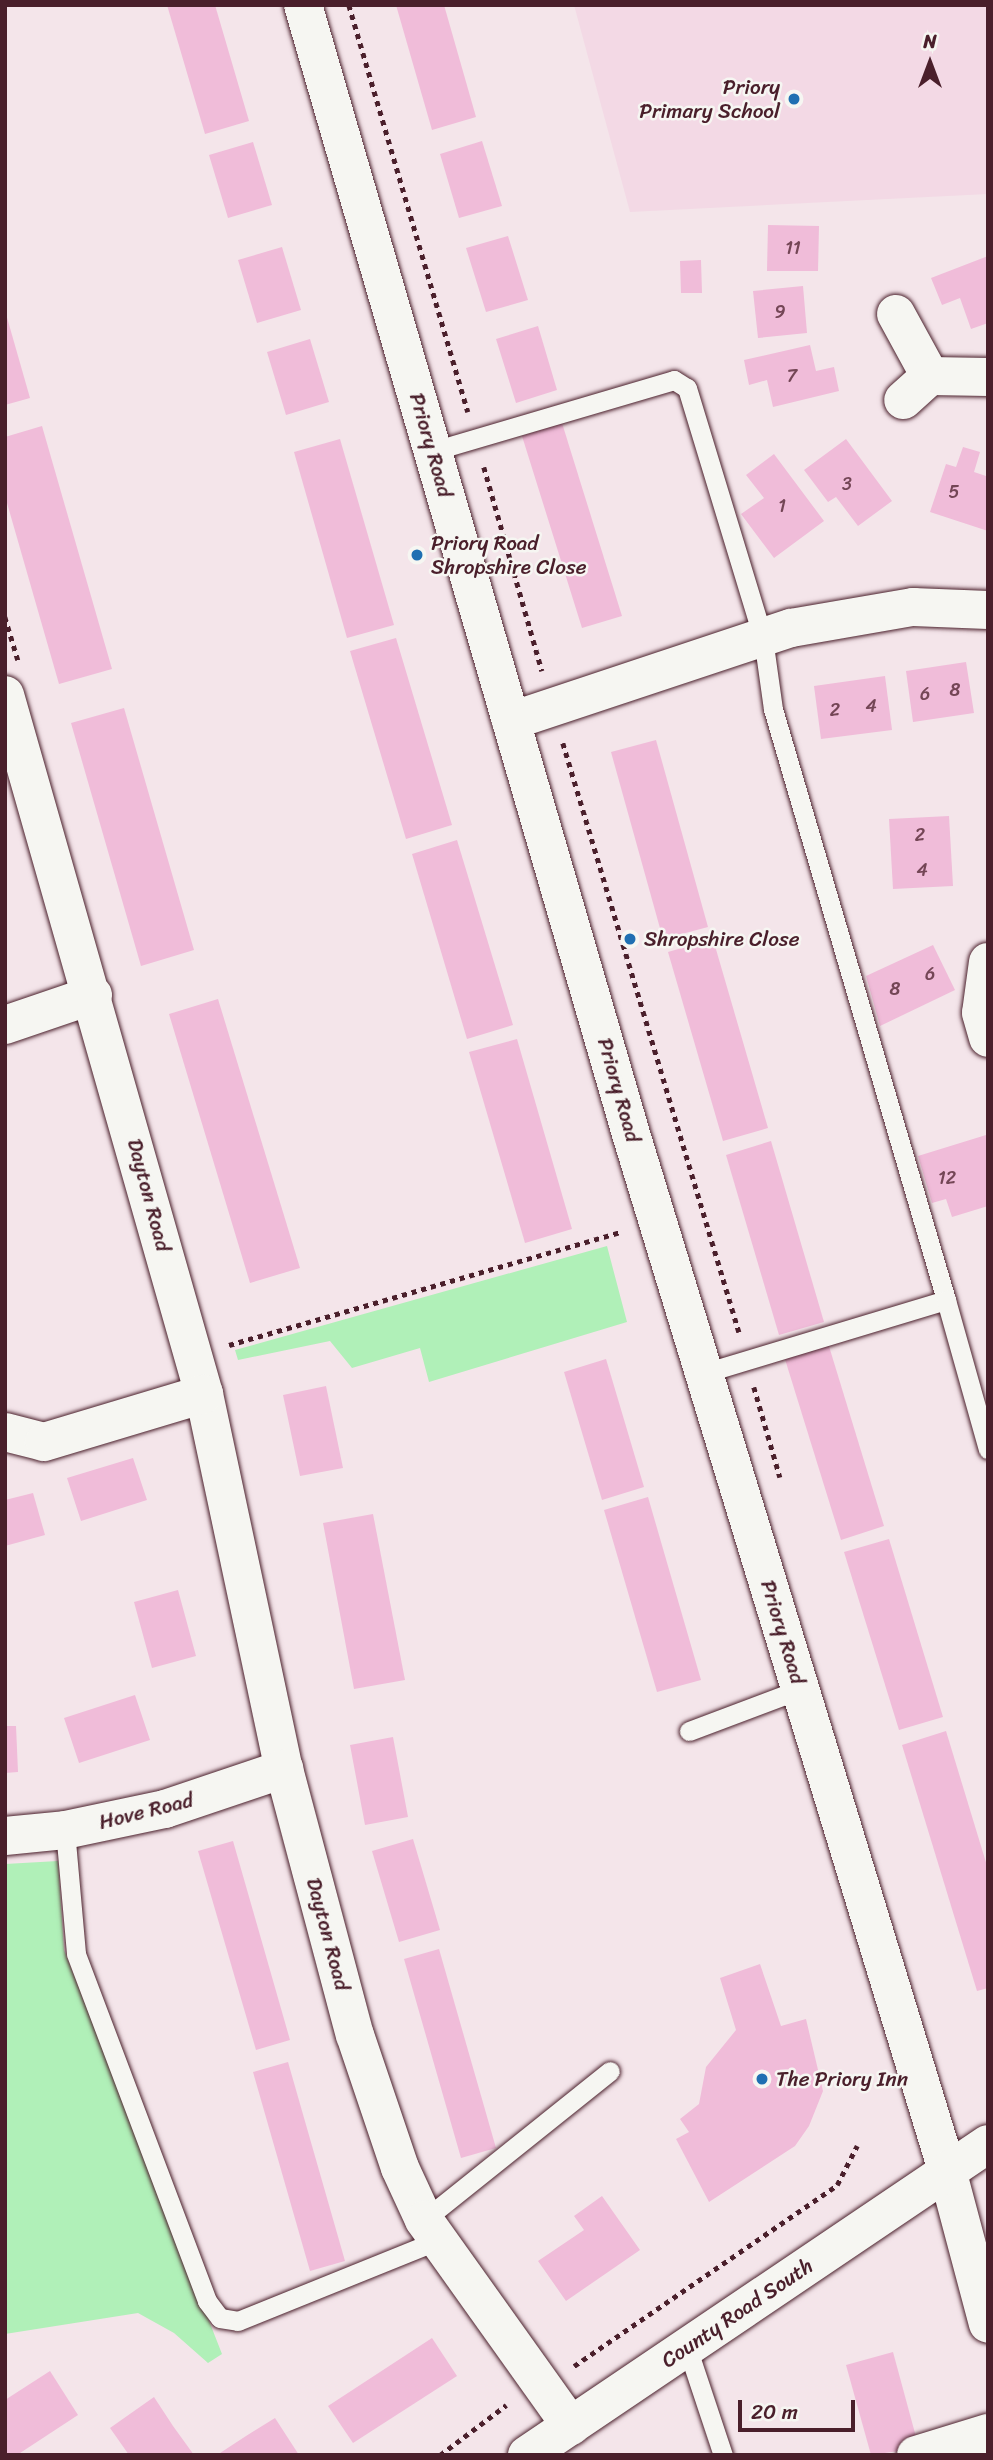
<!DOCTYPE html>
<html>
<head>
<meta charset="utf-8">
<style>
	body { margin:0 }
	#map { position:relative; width:993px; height:2460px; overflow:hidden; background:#f4e5ea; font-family:Sriracha,sans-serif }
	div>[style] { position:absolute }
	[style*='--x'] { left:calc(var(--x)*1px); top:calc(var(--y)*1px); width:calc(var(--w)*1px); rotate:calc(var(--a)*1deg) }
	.built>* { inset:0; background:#f3d9e5 }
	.green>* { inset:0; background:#b0f0b8 }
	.building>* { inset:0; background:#f0bcd9 }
	.path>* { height:4.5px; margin-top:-2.25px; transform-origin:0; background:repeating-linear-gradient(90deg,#4a1f2b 0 5px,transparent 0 10px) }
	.roads { filter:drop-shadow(0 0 2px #4a1f2b) drop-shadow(0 0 2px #4a1f2b) }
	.service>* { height:19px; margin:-9.5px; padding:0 9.5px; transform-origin:9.5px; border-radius:9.5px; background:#f6f6f2 }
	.minor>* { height:38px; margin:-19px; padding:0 19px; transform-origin:19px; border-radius:19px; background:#f6f6f2 }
	.tertiary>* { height:38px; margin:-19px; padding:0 19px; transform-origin:19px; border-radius:19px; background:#f6f6f2 }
	.dots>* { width:19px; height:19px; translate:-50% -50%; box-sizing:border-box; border:4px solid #f6f6f2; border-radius:50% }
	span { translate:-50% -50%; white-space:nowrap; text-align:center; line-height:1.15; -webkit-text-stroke:5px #f6f6f2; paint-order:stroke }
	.number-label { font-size:18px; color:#744656 }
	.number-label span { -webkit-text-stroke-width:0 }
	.poi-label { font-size:21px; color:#4a1f2b }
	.right { translate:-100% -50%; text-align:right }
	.left { translate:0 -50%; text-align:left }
	.street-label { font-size:21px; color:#4a1f2b }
	.frame { position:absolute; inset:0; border:7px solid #4a1f2b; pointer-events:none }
	.north { position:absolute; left:895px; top:28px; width:70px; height:70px; -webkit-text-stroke:5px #f6f6f2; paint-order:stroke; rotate:0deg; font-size:19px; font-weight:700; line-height:28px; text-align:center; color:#4a1f2b }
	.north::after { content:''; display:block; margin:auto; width:24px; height:32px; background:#4a1f2b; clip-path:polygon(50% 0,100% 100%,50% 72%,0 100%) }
	.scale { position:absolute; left:738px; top:2400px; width:117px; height:32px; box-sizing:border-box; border:4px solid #4a1f2b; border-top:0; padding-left:9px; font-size:21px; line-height:24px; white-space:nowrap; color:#4a1f2b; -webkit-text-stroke:5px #f6f6f2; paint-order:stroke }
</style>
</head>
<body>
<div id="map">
	<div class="built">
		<div style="clip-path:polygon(574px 5px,988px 5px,988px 194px,630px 212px)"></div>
	</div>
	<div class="green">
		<div style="clip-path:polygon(607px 1246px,627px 1322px,429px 1382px,420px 1348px,352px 1368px,330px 1341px,238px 1360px,235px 1350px)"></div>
		<div style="clip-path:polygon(58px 1861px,64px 1950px,222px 2354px,208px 2363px,174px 2333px,138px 2313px,5px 2334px,5px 1864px)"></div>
	</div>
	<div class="building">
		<div style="clip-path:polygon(167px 5px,215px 5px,249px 121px,205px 134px)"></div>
		<div style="clip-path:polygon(396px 5px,444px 5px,476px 117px,432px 130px)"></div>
		<div style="clip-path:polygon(482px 141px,502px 206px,459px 218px,440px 154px)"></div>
		<div style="clip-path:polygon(253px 142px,272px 205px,228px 218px,209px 155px)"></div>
		<div style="clip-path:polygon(768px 225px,819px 226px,818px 271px,767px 271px)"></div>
		<div style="clip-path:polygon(508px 236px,528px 300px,486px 312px,466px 248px)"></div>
		<div style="clip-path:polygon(282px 247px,301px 310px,257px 323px,238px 260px)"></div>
		<div style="clip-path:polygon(988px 256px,988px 323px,971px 329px,960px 298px,942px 305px,931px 278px)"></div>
		<div style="clip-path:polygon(701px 260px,702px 293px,681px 293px,680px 261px)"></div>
		<div style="clip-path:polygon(803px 286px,807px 333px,758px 338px,753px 291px)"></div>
		<div style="clip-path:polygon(6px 314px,30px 398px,5px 405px,5px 315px)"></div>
		<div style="clip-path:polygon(538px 326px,557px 390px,516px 403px,496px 339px)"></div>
		<div style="clip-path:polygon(310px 339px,329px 402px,286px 415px,267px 352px)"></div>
		<div style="clip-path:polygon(810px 345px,816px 371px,834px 367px,839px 391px,773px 407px,767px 380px,749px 385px,744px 360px)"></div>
		<div style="clip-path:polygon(562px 423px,622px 616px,582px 628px,522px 436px)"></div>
		<div style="clip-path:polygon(42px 426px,112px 669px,59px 684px,5px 496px,5px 437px)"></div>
		<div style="clip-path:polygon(340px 439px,394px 625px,347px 638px,294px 452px)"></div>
		<div style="clip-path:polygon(846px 439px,892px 501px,858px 526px,836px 497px,828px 502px,804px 470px)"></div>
		<div style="clip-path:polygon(963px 447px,980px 452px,974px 472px,986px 476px,988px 471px,988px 531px,930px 512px,946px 464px,956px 467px)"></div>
		<div style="clip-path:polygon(774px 454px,824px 521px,774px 558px,741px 514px,764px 498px,746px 475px)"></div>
		<div style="clip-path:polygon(396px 638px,452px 825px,406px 839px,350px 651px)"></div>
		<div style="clip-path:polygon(966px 662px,974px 713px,913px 722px,906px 671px)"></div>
		<div style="clip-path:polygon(885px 676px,892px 730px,821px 739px,814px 686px)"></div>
		<div style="clip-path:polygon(124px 708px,194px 950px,141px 966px,71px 723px)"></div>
		<div style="clip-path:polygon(656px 740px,708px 927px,663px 939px,611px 752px)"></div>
		<div style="clip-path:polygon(949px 816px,953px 886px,893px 889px,889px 819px)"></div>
		<div style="clip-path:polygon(457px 840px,513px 1025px,467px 1039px,412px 854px)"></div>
		<div style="clip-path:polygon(713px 939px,768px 1128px,723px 1141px,668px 952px)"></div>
		<div style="clip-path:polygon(933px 945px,955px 990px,880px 1026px,866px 976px)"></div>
		<div style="clip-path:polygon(218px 999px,300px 1268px,250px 1283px,169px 1014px)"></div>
		<div style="clip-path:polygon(517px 1039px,572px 1229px,525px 1243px,469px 1052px)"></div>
		<div style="clip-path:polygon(986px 1135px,988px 1206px,952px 1217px,946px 1199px,932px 1203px,918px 1156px)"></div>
		<div style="clip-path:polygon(771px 1141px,824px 1322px,779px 1335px,726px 1155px)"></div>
		<div style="clip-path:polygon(828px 1343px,884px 1526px,841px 1540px,784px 1356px)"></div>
		<div style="clip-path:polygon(606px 1359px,644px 1487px,602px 1500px,564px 1372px)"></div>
		<div style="clip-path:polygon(326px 1386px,343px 1468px,300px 1476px,283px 1395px)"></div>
		<div style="clip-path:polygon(133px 1458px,147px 1500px,81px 1521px,67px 1478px)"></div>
		<div style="clip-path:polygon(33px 1493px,45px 1535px,5px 1546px,5px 1500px)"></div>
		<div style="clip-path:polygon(648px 1497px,701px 1680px,657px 1692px,604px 1510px)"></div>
		<div style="clip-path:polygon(373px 1514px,405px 1680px,354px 1689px,323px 1523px)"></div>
		<div style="clip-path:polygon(889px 1539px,943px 1717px,899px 1730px,844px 1552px)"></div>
		<div style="clip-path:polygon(178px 1590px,196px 1656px,152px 1668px,134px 1602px)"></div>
		<div style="clip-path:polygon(135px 1695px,150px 1740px,79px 1763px,64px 1718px)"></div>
		<div style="clip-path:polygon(5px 1726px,16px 1726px,18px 1772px,5px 1773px)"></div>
		<div style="clip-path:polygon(946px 1731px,988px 1869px,988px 1988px,977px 1991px,902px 1745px)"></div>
		<div style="clip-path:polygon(393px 1737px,408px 1817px,365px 1825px,350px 1745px)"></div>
		<div style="clip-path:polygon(413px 1839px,440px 1930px,399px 1942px,372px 1851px)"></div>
		<div style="clip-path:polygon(233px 1841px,290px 2040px,256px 2050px,198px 1851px)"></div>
		<div style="clip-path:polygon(439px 1949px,496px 2148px,461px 2158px,404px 1959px)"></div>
		<div style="clip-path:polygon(760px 1964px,781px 2026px,806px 2019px,823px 2091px,809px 2126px,795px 2146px,709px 2202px,676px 2139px,689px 2132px,680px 2119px,699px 2104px,706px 2067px,736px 2030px,720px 1978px)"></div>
		<div style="clip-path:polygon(288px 2062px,345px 2261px,310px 2271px,253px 2072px)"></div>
		<div style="clip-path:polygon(602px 2196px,640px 2250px,566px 2301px,538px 2261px,584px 2230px,574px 2216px)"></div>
		<div style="clip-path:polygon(432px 2338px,457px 2376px,353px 2443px,328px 2406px)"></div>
		<div style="clip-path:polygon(893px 2352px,919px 2448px,871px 2455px,846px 2365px)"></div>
		<div style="clip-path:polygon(50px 2371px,78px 2415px,17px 2455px,5px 2455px,5px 2400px)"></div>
		<div style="clip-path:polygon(154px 2397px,173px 2426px,194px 2455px,129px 2455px,110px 2428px)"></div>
		<div style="clip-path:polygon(275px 2418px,299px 2455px,217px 2455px,246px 2436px)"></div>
	</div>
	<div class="path">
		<div style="--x:349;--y:5;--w:424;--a:73.7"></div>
		<div style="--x:484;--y:467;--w:212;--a:74.1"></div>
		<div style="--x:5;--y:617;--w:45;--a:73.2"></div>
		<div style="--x:563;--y:743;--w:615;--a:73.36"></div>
		<div style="--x:229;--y:1345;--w:407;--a:-16.1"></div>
		<div style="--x:754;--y:1387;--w:94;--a:73.9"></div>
		<div style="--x:574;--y:2366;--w:319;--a:-34.5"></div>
		<div style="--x:837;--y:2185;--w:44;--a:-62.9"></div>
		<div style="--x:440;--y:2455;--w:83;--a:-37.1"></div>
	</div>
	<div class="roads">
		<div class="service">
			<div style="--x:433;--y:451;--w:251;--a:-16.4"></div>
			<div style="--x:674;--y:380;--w:15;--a:32"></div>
			<div style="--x:687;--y:388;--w:261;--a:73.1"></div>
			<div style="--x:763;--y:638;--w:72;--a:82"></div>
			<div style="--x:773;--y:709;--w:616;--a:73.68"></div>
			<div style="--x:946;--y:1300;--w:253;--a:163.2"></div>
			<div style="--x:946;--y:1300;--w:155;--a:74.3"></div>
			<div style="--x:689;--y:1731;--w:120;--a:-20.6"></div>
			<div style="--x:65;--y:1830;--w:124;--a:84.9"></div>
			<div style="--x:76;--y:1954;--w:371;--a:69.3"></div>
			<div style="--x:207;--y:2301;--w:21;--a:53"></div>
			<div style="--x:220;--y:2318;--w:18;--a:9"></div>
			<div style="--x:238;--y:2321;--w:216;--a:-22"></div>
			<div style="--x:424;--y:2220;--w:238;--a:-38.7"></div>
			<div style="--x:687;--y:2347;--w:114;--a:71.6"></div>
		</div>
		<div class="minor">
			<div style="--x:896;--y:314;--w:71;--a:61.3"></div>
			<div style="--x:930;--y:376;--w:36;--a:138"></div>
			<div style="--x:930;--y:376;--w:58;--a:1"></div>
			<div style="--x:5;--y:695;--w:727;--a:74.11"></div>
			<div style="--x:204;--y:1394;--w:383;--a:78"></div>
			<div style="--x:284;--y:1769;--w:275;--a:75.1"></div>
			<div style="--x:355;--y:2035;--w:140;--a:71.3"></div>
			<div style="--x:400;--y:2168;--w:57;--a:65.2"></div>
			<div style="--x:424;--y:2220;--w:253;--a:54.5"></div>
			<div style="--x:511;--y:721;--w:295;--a:-18.4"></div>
			<div style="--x:791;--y:628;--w:124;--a:-9.8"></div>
			<div style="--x:913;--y:607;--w:75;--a:2.3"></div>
			<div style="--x:988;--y:962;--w:51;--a:97.8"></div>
			<div style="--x:981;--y:1013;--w:26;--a:74"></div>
			<div style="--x:5;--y:1025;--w:93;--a:-18.8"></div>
			<div style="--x:5;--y:1432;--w:40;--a:14.4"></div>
			<div style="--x:44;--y:1442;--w:167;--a:-16.7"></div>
			<div style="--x:5;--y:1836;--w:60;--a:-5.7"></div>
			<div style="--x:65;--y:1830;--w:102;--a:-11.9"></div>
			<div style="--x:165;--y:1809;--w:126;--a:-18.6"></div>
			<div style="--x:916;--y:2455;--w:75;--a:-17"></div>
		</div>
		<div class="tertiary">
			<div style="--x:303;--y:5;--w:1176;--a:73.8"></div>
			<div style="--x:631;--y:1134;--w:1083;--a:73.04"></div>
			<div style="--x:947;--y:2170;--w:159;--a:75.1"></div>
			<div style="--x:527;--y:2455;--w:556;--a:-34"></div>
		</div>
	</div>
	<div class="dots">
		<div style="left:794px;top:99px;background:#1f6fb2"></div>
		<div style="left:417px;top:555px;background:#1f6fb2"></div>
		<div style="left:630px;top:939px;background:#1f6fb2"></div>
		<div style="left:762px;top:2079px;background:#1f6fb2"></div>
	</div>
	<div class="number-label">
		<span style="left:793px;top:248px">11</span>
		<span style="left:780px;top:312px">9</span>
		<span style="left:792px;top:376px">7</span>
		<span style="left:847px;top:484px">3</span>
		<span style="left:954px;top:492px">5</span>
		<span style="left:782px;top:506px">1</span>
		<span style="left:955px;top:690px">8</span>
		<span style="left:925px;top:694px">6</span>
		<span style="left:871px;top:706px">4</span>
		<span style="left:835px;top:710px">2</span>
		<span style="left:920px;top:835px">2</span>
		<span style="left:922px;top:870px">4</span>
		<span style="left:930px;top:974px">6</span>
		<span style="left:895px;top:989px">8</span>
		<span style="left:947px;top:1178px">12</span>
	</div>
	<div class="poi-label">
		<span class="right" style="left:780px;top:99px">Priory<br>Primary School</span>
		<span class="left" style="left:431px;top:555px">Priory Road<br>Shropshire Close</span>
		<span class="left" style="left:644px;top:939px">Shropshire Close</span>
		<span class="left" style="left:776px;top:2079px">The Priory Inn</span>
	</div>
	<div class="street-label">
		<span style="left:431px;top:445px;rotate:74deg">Priory Road</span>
		<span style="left:619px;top:1090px;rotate:74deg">Priory Road</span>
		<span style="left:149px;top:1195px;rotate:75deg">Dayton Road</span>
		<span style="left:783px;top:1632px;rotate:73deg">Priory Road</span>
		<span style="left:146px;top:1811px;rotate:-14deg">Hove Road</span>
		<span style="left:328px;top:1934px;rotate:75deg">Dayton Road</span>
		<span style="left:737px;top:2313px;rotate:-34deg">County Road South</span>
	</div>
	<div class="frame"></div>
	<div class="north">N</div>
	<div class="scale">20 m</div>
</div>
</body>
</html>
